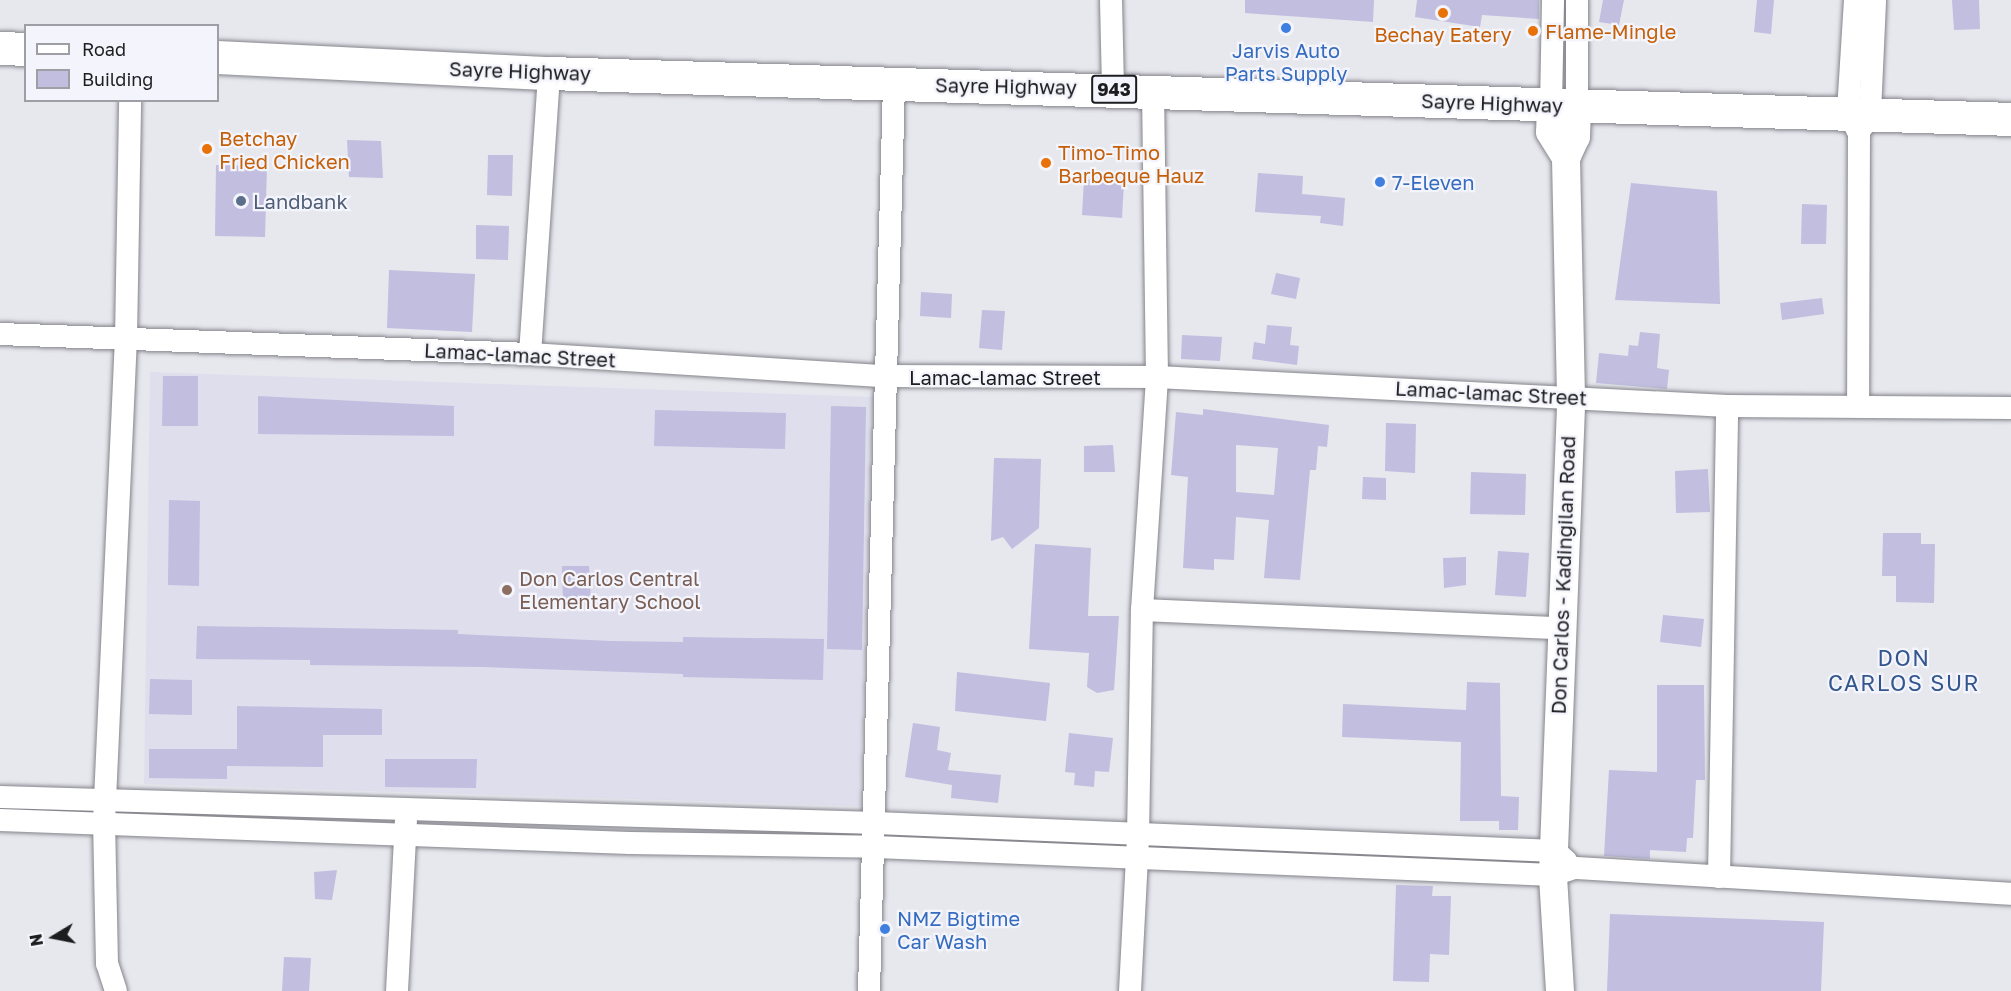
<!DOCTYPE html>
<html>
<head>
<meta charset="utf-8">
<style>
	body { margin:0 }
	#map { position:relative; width:2011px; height:991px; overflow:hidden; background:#e7e7ee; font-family:"Golos Text",sans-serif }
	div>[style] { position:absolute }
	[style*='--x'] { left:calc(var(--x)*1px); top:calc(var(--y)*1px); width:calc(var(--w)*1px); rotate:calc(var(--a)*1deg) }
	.built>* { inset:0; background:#dfdeed }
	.building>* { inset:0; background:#c1bedf }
	.roads { filter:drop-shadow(0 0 2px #84848b) drop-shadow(0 0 2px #84848b) }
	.minor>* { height:22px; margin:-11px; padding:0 11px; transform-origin:11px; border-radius:11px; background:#fff }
	.major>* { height:28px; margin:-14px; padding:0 14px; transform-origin:14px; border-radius:14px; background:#fff }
	.highway>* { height:33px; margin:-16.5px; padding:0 16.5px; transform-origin:16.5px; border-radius:16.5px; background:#fff }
	.dots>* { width:16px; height:16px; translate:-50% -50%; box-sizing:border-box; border:3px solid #f4f4fc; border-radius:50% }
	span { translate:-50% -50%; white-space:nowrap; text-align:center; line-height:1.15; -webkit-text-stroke:4.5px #f4f4fc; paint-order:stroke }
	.shield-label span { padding:2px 4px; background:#f4f4fc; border:2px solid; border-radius:4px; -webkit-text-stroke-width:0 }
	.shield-label { font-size:18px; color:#1d1d20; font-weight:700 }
	.food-label { font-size:20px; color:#c56008 }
	.left { translate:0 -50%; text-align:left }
	.shop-label { font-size:20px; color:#366cbe }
	.street-label { font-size:20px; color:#1d1d20 }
	.service-label { font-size:20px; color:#4e5e75 }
	.education-label { font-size:20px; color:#785e54 }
	.quarter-label { font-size:22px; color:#32568d; letter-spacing:1.5px }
	.legend { position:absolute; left:24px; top:24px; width:195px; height:78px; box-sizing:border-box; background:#f4f4fc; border:2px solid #9e9ea4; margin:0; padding:8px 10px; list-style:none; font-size:18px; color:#1d1d20 }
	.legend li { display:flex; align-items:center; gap:12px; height:30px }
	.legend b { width:30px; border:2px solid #9e9ea4 }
	.north { position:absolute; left:24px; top:907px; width:60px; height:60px; -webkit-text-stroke:4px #f4f4fc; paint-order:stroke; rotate:260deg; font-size:16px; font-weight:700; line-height:24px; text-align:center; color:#1d1d20 }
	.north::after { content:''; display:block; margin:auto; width:21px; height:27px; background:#1d1d20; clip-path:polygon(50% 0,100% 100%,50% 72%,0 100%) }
</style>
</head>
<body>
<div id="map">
	<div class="built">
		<div style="clip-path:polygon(150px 372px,873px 397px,860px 806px,144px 784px)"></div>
	</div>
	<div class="building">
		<div style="clip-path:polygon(1245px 0,1374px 0,1373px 22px,1245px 13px)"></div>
		<div style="clip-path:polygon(1417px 0,1539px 0,1539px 19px,1482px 15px,1480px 27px,1415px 17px)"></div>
		<div style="clip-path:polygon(1603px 0,1624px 0,1619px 25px,1599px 22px)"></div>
		<div style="clip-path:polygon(1757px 0,1774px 0,1771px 34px,1754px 32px)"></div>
		<div style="clip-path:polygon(1952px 0,1979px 0,1980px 29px,1954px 30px)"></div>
		<div style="clip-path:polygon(347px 140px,381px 141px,383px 178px,349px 177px)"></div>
		<div style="clip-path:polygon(488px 155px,513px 155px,512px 196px,487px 195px)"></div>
		<div style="clip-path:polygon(216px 165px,267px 166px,265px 237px,215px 236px)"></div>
		<div style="clip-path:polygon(1258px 173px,1303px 176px,1302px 194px,1345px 198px,1343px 226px,1320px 223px,1321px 216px,1255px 212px)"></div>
		<div style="clip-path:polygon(1084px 179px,1124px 182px,1122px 218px,1082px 215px)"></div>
		<div style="clip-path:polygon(1631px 183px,1717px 191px,1720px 304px,1615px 300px)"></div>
		<div style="clip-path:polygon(1802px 204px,1827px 205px,1826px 244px,1801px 244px)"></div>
		<div style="clip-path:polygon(476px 225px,509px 226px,508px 260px,476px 259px)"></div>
		<div style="clip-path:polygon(389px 270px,475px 274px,472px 332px,387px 328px)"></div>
		<div style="clip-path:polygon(1276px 273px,1300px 278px,1296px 299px,1271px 294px)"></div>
		<div style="clip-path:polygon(921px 292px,952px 294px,951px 318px,920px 316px)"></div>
		<div style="clip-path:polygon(1822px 298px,1824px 314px,1782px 320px,1780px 303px)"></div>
		<div style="clip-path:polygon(982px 310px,1005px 311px,1002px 350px,979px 348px)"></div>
		<div style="clip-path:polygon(1267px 325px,1292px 327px,1290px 345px,1299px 346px,1297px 365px,1252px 359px,1254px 342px,1265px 344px)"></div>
		<div style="clip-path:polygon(1640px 332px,1660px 334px,1657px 368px,1669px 370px,1667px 389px,1596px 383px,1599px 353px,1628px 356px,1629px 345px,1638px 346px)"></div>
		<div style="clip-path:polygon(1182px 335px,1222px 337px,1220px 361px,1181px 359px)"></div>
		<div style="clip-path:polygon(163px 376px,198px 376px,198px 426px,162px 426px)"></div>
		<div style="clip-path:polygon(258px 396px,454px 406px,454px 436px,258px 434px)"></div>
		<div style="clip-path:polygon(831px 406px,866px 407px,862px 650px,827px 649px)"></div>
		<div style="clip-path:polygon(evenodd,1203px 409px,1329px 425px,1327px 447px,1318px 446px,1316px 470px,1310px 470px,1300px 580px,1264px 578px,1269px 520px,1236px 517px,1234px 560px,1214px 559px,1214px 570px,1183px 568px,1188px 477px,1171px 475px,1176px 412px,1203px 415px,1203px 409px,1236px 445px,1278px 448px,1274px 495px,1236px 492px,1236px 445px)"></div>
		<div style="clip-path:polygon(655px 410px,786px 413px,785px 449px,654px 446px)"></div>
		<div style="clip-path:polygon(1386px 423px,1416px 424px,1415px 473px,1385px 471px)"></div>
		<div style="clip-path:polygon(1113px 445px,1115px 472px,1084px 472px,1084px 446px)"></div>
		<div style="clip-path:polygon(994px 458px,1041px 459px,1039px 528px,1012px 549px,1003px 537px,991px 541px)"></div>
		<div style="clip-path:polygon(1708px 469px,1710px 512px,1676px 513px,1675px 471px)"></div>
		<div style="clip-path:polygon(1471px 472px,1526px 474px,1525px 515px,1470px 514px)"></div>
		<div style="clip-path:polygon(1363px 477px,1386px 478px,1386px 500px,1362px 499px)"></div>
		<div style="clip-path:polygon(169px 500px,200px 501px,199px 586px,168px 585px)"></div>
		<div style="clip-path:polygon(1883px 533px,1921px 533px,1921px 544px,1935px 544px,1934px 603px,1896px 602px,1896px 576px,1882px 576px)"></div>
		<div style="clip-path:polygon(1035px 544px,1091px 548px,1088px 616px,1119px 616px,1114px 690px,1097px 693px,1087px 687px,1089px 653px,1029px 649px)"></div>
		<div style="clip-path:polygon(1498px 551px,1529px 553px,1526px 597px,1495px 595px)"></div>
		<div style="clip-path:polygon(1466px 557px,1466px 585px,1444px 588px,1443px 558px)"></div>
		<div style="clip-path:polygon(562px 566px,589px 566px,591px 600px,563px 601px)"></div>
		<div style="clip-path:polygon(1663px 615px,1704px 619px,1701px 647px,1660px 642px)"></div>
		<div style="clip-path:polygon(197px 626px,458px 630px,458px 634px,611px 641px,683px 642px,683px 637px,824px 639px,823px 680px,683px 677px,683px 674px,483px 667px,310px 665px,310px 660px,196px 659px)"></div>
		<div style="clip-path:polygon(957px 672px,1050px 683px,1046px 721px,955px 711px)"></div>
		<div style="clip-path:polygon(150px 679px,192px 680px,192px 715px,149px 714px)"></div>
		<div style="clip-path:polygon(1467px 682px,1500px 683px,1501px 796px,1519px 797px,1518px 830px,1499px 830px,1499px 821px,1460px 821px,1461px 742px,1342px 737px,1343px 704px,1466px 710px)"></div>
		<div style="clip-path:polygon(1657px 685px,1704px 685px,1705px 780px,1696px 780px,1693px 838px,1687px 838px,1686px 852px,1650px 850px,1650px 859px,1604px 856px,1609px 770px,1657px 772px)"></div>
		<div style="clip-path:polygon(237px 706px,382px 709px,382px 735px,323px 735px,323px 767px,227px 766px,227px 779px,149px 778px,149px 749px,237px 749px)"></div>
		<div style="clip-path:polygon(913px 723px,940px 727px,937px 750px,951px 753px,948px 770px,1001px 775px,998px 803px,951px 798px,952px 785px,905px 777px)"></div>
		<div style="clip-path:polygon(1069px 733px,1113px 738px,1109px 772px,1095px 771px,1094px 787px,1074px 785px,1075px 773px,1065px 772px)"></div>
		<div style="clip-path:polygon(385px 759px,477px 759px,476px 788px,385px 787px)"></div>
		<div style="clip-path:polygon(337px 870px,332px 900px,315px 899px,314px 872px)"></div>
		<div style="clip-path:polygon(1396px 885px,1433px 886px,1432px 896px,1451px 896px,1449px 955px,1430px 954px,1429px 982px,1393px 981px)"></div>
		<div style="clip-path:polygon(1610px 914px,1824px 922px,1821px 991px,1607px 991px)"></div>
		<div style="clip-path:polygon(284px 957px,311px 958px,309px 991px,282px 991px)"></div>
	</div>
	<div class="roads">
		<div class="minor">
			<div style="--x:1111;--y:0;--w:89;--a:88.7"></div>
			<div style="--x:1855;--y:0;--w:112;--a:93.6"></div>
			<div style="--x:1848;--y:112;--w:25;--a:63"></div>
			<div style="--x:1859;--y:134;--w:273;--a:90.2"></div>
			<div style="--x:1551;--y:106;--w:106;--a:-88.9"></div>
			<div style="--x:1577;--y:106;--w:106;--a:-90"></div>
			<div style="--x:1863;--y:126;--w:16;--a:-63"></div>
			<div style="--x:1870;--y:112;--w:112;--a:-87.4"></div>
			<div style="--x:0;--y:334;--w:530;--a:2.16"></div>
			<div style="--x:530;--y:354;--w:355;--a:3.6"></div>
			<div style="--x:884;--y:376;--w:273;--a:0.2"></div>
			<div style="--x:1157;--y:377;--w:571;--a:2.91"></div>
			<div style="--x:1727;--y:406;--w:284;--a:0.4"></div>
			<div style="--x:530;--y:354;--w:282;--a:-86.1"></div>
			<div style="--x:1142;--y:610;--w:418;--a:2.5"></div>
			<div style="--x:0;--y:797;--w:876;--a:1.7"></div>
			<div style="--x:876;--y:823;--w:680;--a:2.36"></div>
			<div style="--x:1555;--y:851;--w:15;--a:42"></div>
			<div style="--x:0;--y:820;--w:630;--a:2.09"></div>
			<div style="--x:630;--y:843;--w:246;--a:0.9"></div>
			<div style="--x:876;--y:847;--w:678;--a:2.37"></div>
			<div style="--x:1553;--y:875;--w:23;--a:-18"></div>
			<div style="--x:1575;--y:868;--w:437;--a:3.4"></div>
			<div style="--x:1719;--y:877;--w:471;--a:-89"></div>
			<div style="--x:116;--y:991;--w:28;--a:-108"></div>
			<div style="--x:107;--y:964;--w:142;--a:-91.2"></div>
			<div style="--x:104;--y:822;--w:484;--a:-87.4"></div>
			<div style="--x:126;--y:338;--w:238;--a:-89"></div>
			<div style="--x:397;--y:991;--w:170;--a:-87"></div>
			<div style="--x:869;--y:991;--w:907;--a:-88.42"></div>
			<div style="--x:1130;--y:991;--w:155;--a:-87"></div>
			<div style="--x:1138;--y:836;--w:226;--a:-89"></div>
			<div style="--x:1142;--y:610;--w:233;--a:-86.3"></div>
			<div style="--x:1157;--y:377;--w:288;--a:-90.8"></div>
		</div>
		<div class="major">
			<div style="--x:1551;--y:106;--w:26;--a:92"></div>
			<div style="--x:1550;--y:132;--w:31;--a:58"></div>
			<div style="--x:1566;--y:158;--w:23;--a:-65"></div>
			<div style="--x:1576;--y:137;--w:31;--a:-88"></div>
			<div style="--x:1560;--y:991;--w:116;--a:-93.5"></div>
			<div style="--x:1553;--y:875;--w:478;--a:-87.8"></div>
			<div style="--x:1571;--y:397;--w:239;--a:-91.2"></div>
		</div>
		<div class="highway">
			<div style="--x:0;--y:48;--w:26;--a:2"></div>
			<div style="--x:218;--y:57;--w:331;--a:2.8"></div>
			<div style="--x:549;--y:73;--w:1463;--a:1.8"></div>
		</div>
	</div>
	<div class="dots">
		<div style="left:1443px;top:13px;background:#e8710a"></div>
		<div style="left:1286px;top:28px;background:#3f7fe0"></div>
		<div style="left:1533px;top:31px;background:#e8710a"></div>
		<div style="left:207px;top:149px;background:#e8710a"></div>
		<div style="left:1046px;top:163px;background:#e8710a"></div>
		<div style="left:1380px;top:182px;background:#3f7fe0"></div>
		<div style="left:241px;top:201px;background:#5c6f8a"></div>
		<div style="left:507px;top:590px;background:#8d6e63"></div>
		<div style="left:885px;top:929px;background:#3f7fe0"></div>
	</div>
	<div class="shield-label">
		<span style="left:1114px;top:89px">943</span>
	</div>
	<div class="food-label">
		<span class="left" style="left:1545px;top:31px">Flame-Mingle</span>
		<span style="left:1443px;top:34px">Bechay Eatery</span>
		<span class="left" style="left:219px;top:150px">Betchay<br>Fried Chicken</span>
		<span class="left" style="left:1058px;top:164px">Timo-Timo<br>Barbeque Hauz</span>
	</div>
	<div class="shop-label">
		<span style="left:1286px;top:62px">Jarvis Auto<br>Parts Supply</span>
		<span class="left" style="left:1392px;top:182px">7-Eleven</span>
		<span class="left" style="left:897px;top:930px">NMZ Bigtime<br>Car Wash</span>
	</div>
	<div class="street-label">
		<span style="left:520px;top:71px;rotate:2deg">Sayre Highway</span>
		<span style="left:1006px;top:86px;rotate:1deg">Sayre Highway</span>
		<span style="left:1492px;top:103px;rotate:2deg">Sayre Highway</span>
		<span style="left:520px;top:355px;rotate:3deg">Lamac-lamac Street</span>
		<span style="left:1005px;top:377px">Lamac-lamac Street</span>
		<span style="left:1491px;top:393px;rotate:3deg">Lamac-lamac Street</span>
		<span style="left:1563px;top:575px;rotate:-88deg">Don Carlos - Kadingilan Road</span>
	</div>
	<div class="service-label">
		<span class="left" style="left:253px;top:201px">Landbank</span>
	</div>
	<div class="education-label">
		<span class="left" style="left:519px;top:590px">Don Carlos Central<br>Elementary School</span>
	</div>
	<div class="quarter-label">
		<span style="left:1904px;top:670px">DON<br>CARLOS SUR</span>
	</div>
	<ul class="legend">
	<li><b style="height:8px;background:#fff"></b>Road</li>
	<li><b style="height:16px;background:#c1bedf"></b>Building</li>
	</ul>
	<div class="north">N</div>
</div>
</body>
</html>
